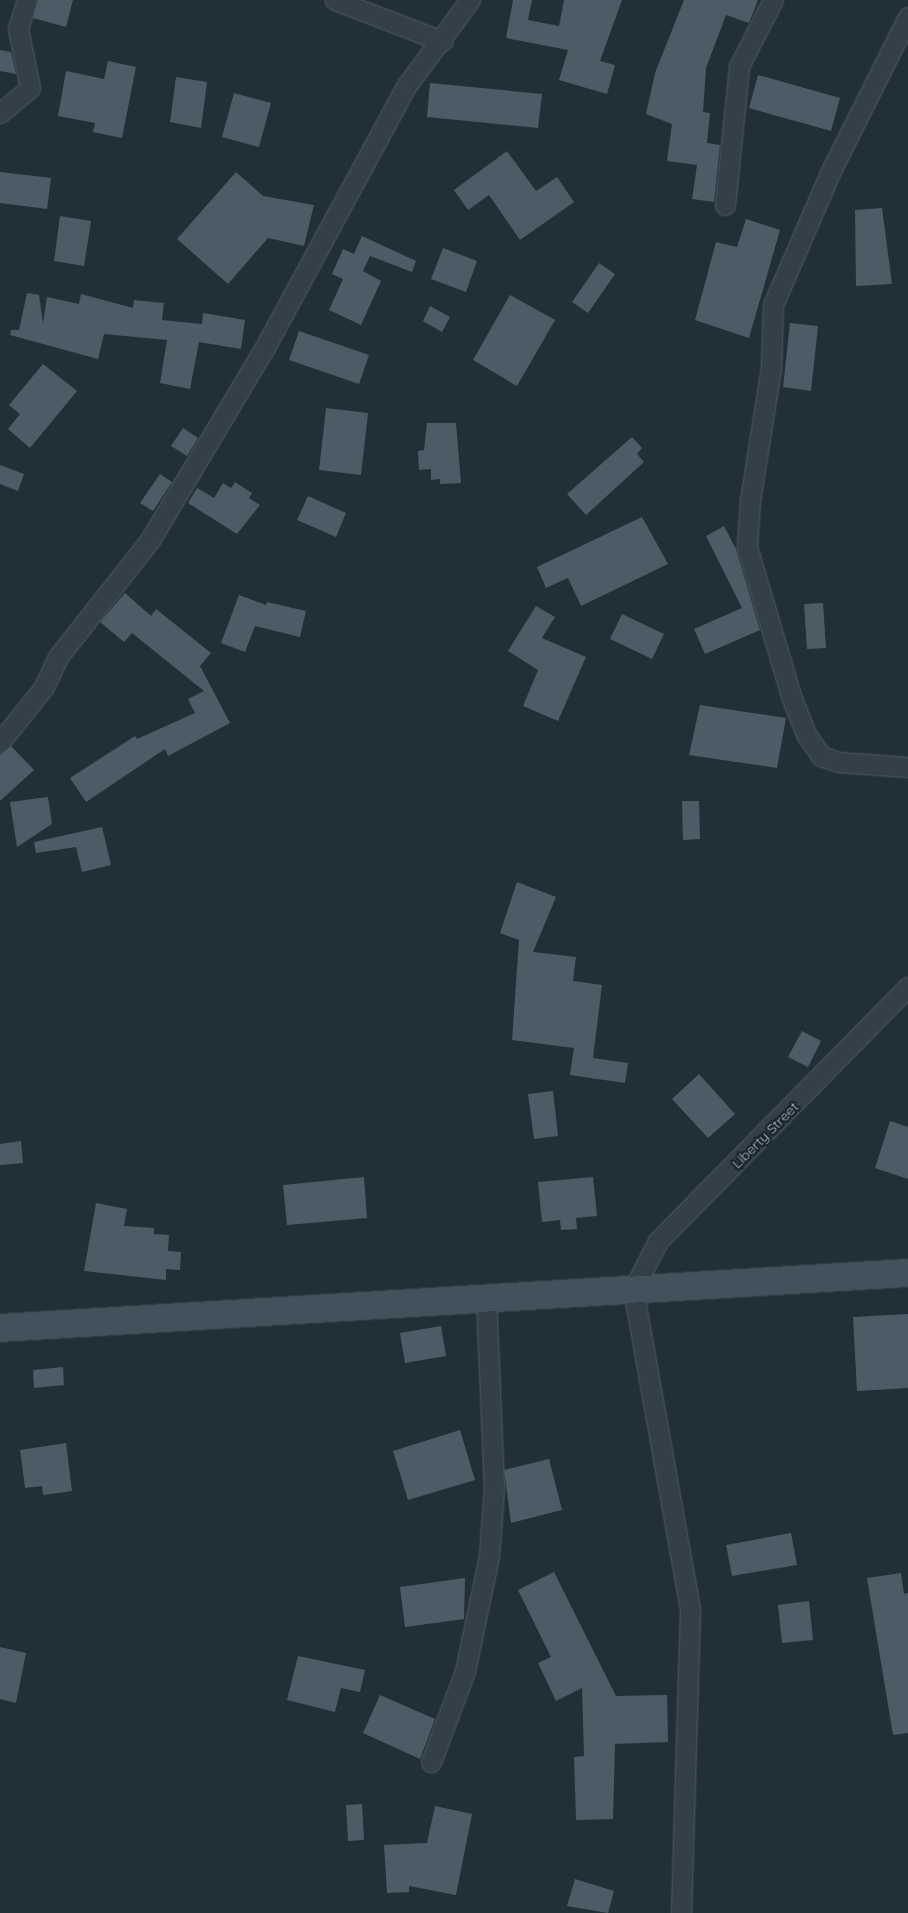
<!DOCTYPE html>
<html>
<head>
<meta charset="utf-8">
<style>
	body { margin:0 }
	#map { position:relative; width:908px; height:1913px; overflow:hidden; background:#212f37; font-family:Quicksand,sans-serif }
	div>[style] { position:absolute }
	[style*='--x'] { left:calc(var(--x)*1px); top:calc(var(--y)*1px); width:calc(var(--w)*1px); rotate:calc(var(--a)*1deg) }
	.building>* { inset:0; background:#4c5c66 }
	.roads { filter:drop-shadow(0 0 1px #525e65) drop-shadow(0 0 1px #525e65) }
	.minor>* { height:19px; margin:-9.5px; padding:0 9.5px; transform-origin:9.5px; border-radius:9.5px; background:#344048 }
	.secondary>* { height:26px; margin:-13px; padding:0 13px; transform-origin:13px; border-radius:13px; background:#42515b }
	span { translate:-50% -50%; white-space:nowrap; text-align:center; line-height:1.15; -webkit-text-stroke:5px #1a252c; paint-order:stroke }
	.street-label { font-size:14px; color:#aebcc4 }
</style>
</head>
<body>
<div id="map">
	<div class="building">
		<div style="clip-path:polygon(38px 0,73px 0,66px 27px,33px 18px)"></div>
		<div style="clip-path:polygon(513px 0,532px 0,528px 20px,559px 26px,564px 0,622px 0,600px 61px,615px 65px,607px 94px,559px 80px,568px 50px,506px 38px)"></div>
		<div style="clip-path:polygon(684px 0,758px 0,749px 23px,726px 15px,706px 68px,703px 112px,710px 113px,707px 143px,720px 145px,714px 202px,692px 199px,697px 165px,667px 161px,672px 124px,646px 114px,655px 73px)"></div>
		<div style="clip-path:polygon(0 50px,11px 52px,16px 74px,0 71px)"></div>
		<div style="clip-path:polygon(108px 61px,136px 67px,122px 138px,93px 132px,95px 123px,58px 116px,66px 71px,104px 79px)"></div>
		<div style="clip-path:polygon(758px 75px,840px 98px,831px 131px,749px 108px)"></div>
		<div style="clip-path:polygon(176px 77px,207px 82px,201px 128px,170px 122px)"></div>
		<div style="clip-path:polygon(430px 83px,542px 94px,538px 128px,427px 117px)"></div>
		<div style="clip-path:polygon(234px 93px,271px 103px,259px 147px,222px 137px)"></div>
		<div style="clip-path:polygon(507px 151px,536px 191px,557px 177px,574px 202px,520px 240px,489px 195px,468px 210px,454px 190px)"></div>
		<div style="clip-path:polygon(0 172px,51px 178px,47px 209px,0 203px)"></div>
		<div style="clip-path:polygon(236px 172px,263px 196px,314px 205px,304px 246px,268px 238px,228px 284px,177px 239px)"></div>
		<div style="clip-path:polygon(882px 208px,892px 284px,856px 286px,855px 210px)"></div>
		<div style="clip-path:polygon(60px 216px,91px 221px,84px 266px,54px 261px)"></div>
		<div style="clip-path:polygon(746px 219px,780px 230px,749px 338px,695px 320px,716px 242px,737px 247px)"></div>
		<div style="clip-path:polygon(362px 236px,416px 261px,412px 272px,370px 256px,363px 271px,381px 281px,361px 325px,329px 310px,343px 279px,332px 274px,343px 249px,354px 254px)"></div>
		<div style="clip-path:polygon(443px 248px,477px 261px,466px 292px,431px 279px)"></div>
		<div style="clip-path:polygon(599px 263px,615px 274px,588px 313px,572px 302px)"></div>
		<div style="clip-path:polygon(27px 293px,39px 295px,43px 323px,47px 297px,79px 304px,81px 294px,133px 308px,134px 300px,164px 303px,162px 320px,202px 324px,203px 313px,245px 320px,241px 349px,199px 342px,190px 389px,160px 383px,167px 340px,104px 334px,98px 359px,10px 335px,11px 330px,19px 330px)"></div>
		<div style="clip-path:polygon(510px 295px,555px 320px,517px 386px,473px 360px)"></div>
		<div style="clip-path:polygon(430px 306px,450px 317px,442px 332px,423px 321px)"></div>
		<div style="clip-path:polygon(790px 323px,818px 326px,811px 391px,783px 387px)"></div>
		<div style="clip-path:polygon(299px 331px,369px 355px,359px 384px,289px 360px)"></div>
		<div style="clip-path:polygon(43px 364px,77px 391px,30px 448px,8px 429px,20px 414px,9px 405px)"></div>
		<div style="clip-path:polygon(326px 408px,368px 413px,361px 475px,319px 470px)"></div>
		<div style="clip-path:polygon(427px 423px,456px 423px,461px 483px,440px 484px,440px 479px,431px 480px,431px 469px,419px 470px,418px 451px,424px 450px)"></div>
		<div style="clip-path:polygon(183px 428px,198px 438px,187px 456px,171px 446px)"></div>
		<div style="clip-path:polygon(632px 437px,642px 448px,637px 454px,644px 462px,586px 515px,567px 494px)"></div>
		<div style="clip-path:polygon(0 465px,24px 474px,18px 491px,0 484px)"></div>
		<div style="clip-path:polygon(160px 474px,172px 482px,153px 511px,140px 503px)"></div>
		<div style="clip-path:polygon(235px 482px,252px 493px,249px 498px,260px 505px,237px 534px,188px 503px,197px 488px,214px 498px,223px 483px,231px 488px)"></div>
		<div style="clip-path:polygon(308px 496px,346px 513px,336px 537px,297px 520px)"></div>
		<div style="clip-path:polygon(642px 517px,668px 564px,581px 606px,568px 578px,546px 588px,537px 567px)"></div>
		<div style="clip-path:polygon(724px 526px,736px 549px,760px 630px,705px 654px,694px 629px,742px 608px,706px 536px)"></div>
		<div style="clip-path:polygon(125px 593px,151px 616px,156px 609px,211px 653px,200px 666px,230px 723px,168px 756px,165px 749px,86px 802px,70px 778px,135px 736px,137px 739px,195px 713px,188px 699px,204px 691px,132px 633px,124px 642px,100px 622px)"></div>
		<div style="clip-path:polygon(239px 595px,266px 605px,267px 602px,306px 611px,300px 637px,255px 626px,245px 652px,221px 643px)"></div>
		<div style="clip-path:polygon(823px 603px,826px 648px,807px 649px,804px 604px)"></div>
		<div style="clip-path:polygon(536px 606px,555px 617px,542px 638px,586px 657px,558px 721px,523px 706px,538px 670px,508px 651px)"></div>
		<div style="clip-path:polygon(622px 614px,664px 634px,652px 659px,610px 639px)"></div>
		<div style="clip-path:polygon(700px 705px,786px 718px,777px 768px,689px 755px)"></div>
		<div style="clip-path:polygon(11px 746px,34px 770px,0 801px,0 755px)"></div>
		<div style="clip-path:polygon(48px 797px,52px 824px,17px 847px,10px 802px)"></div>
		<div style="clip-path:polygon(682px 801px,699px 801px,700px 839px,683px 840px)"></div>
		<div style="clip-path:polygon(102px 827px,111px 865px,82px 872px,76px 847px,36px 853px,34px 842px)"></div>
		<div style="clip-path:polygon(517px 882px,556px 897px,533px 952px,576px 957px,573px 981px,602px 985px,593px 1058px,628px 1063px,625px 1083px,570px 1075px,574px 1048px,512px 1040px,519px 940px,500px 933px)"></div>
		<div style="clip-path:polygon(802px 1031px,821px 1041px,808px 1067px,788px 1057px)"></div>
		<div style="clip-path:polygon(699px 1074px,735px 1114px,708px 1138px,672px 1099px)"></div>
		<div style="clip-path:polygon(553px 1091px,558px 1136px,534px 1139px,528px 1094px)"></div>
		<div style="clip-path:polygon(890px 1121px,908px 1127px,908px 1179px,875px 1168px)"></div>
		<div style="clip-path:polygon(21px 1141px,23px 1163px,0 1165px,0 1144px)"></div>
		<div style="clip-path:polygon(364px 1177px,367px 1218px,287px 1225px,283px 1185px)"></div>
		<div style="clip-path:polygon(593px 1177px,597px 1216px,576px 1218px,577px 1229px,561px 1230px,560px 1220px,542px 1222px,538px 1182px)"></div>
		<div style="clip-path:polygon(96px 1203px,127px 1209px,124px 1226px,154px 1228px,154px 1234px,169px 1235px,168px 1251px,181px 1252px,180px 1270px,166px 1269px,166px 1280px,84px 1271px)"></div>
		<div style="clip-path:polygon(908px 1314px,908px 1388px,857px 1391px,853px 1317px)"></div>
		<div style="clip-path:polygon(441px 1326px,446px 1356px,405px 1363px,400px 1333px)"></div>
		<div style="clip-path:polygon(63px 1367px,64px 1385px,34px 1388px,33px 1370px)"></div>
		<div style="clip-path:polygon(460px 1430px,475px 1480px,408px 1500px,393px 1451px)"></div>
		<div style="clip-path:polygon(66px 1443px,72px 1491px,43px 1495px,42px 1486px,25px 1488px,20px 1450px)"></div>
		<div style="clip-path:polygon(549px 1459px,562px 1510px,511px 1523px,504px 1470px)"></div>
		<div style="clip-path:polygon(791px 1533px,797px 1565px,732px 1576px,726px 1545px)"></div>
		<div style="clip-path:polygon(554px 1572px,616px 1696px,667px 1695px,668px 1742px,615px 1744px,613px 1819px,576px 1820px,574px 1757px,584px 1756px,582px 1688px,556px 1701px,538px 1663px,551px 1657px,518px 1590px)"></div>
		<div style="clip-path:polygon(901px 1573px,904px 1594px,908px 1593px,908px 1733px,893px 1735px,867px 1578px)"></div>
		<div style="clip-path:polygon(465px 1578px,464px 1619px,405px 1627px,400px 1587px)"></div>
		<div style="clip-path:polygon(809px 1601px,813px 1640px,782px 1643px,778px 1605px)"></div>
		<div style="clip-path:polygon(0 1647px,26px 1653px,16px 1703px,0 1699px)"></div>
		<div style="clip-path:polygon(298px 1656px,365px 1670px,360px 1692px,341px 1688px,335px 1712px,287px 1700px)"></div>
		<div style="clip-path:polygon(380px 1695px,435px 1719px,420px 1759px,363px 1733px)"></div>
		<div style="clip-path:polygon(362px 1804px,364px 1840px,348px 1841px,346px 1805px)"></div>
		<div style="clip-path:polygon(435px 1806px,472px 1814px,456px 1895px,409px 1886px,409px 1892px,387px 1893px,384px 1845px,427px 1843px)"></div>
		<div style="clip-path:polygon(575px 1879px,614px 1891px,608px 1913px,567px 1906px)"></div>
	</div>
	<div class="roads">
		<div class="minor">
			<div style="--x:335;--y:0;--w:115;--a:21"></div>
			<div style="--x:908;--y:17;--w:174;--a:116.6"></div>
			<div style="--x:830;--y:173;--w:144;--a:113.4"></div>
			<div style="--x:773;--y:305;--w:63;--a:91.8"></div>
			<div style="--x:771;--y:368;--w:134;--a:99"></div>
			<div style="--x:750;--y:500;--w:47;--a:93.7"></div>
			<div style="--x:747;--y:547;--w:155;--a:73.5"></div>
			<div style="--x:791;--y:696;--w:41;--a:68.5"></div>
			<div style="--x:806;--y:734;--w:27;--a:56"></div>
			<div style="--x:821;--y:756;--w:18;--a:19"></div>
			<div style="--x:838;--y:762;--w:70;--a:4.1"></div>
			<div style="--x:0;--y:113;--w:39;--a:-40"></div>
			<div style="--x:30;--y:88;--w:60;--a:-101.5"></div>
			<div style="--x:18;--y:29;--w:30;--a:-73"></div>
			<div style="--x:725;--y:205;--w:140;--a:-84.2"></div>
			<div style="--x:739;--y:66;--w:74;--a:-62.7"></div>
			<div style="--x:0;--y:742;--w:70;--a:-51.3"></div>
			<div style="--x:44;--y:687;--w:33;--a:-65"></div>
			<div style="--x:58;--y:657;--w:149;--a:-51.8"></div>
			<div style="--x:150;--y:540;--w:222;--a:-59.2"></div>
			<div style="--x:264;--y:349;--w:300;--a:-61.6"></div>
			<div style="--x:407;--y:85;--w:106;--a:-53.5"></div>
			<div style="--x:431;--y:1762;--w:97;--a:-69.5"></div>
			<div style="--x:465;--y:1671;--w:117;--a:-78.2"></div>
			<div style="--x:489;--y:1556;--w:68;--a:-85.8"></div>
			<div style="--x:494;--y:1488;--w:190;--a:-92.4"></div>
			<div style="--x:681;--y:1913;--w:304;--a:-88.3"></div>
			<div style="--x:690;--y:1609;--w:324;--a:-100.1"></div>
			<div style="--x:633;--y:1290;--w:55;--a:-63"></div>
			<div style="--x:658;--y:1241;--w:356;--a:-45.5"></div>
		</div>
		<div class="secondary">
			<div style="--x:0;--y:1328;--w:910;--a:-3.47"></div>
		</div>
	</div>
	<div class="street-label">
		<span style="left:765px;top:1135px;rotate:-45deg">Liberty Street</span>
	</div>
</div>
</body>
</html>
